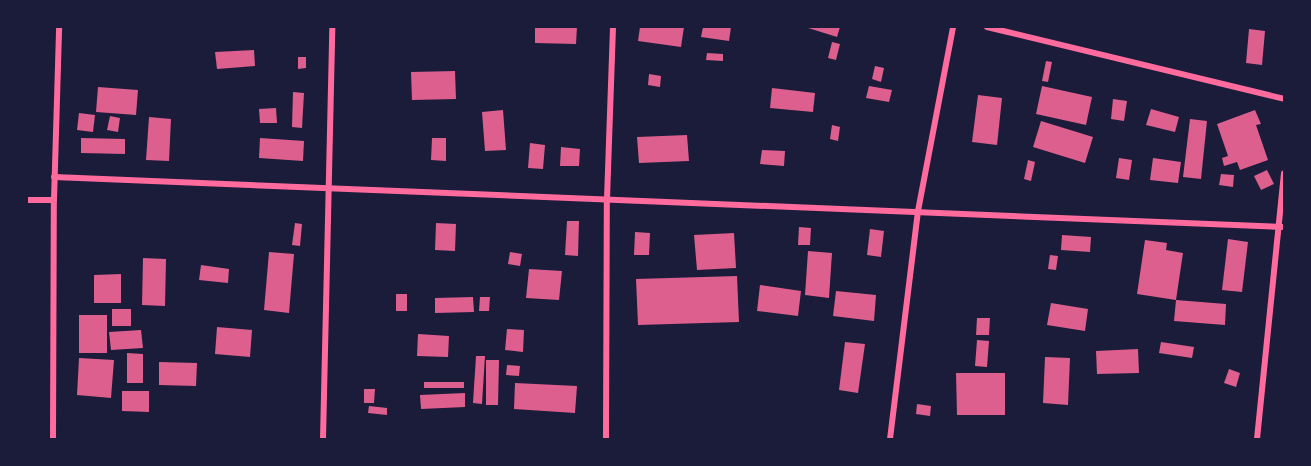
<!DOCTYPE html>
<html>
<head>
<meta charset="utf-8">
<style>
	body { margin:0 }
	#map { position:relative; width:1311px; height:466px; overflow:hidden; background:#1b1b3a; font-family:"PT Sans",sans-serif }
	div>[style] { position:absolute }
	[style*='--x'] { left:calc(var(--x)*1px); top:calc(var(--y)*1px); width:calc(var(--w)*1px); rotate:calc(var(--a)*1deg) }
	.building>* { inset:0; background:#dd5f8e }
	.minor>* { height:6px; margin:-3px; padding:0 3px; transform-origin:3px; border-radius:3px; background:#ff6b9d }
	span { translate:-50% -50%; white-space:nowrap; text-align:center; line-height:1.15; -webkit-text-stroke:4.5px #1b1b3a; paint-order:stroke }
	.frame { position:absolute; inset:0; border:28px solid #1b1b3a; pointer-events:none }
</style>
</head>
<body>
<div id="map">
	<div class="building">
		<div style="clip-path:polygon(535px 27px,577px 27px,576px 44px,535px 43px)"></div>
		<div style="clip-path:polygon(640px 27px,684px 27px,681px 47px,638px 41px)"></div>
		<div style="clip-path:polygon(703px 27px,731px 27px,729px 41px,701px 37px)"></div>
		<div style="clip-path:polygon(805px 27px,840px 27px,837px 37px)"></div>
		<div style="clip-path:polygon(1249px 29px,1265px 31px,1262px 65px,1246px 63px)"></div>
		<div style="clip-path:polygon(832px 42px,840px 44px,836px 60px,828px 58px)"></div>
		<div style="clip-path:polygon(254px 50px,255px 66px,217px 69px,215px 52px)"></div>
		<div style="clip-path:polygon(707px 53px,723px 54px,723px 61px,706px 60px)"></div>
		<div style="clip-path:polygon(298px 57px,306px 57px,306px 68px,298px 69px)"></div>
		<div style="clip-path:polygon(1046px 61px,1052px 62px,1048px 82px,1042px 81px)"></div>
		<div style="clip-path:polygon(875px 66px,884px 68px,881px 82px,872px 79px)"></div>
		<div style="clip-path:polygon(455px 71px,456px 99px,412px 100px,411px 72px)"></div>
		<div style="clip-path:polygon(649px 74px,661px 76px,660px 87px,648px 85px)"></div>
		<div style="clip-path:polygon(869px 86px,892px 90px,889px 102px,866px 98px)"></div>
		<div style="clip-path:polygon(1042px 86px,1092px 97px,1086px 125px,1036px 114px)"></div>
		<div style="clip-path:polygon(98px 87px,138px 90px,136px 115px,96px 112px)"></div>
		<div style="clip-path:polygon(772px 88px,815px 93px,813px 112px,770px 108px)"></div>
		<div style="clip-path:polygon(293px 92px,304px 93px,302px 128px,292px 127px)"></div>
		<div style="clip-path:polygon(978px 95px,1002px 98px,997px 145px,972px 142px)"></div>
		<div style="clip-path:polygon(1113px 99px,1127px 101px,1124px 121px,1111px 119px)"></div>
		<div style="clip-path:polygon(276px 108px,277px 123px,260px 123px,259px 109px)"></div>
		<div style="clip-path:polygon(1151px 109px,1179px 117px,1175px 132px,1146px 125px)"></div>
		<div style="clip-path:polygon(503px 110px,506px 150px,485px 151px,482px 112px)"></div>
		<div style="clip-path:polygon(1255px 110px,1261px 124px,1256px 125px,1268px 160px,1240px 170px,1237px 162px,1224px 166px,1222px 158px,1228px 156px,1217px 124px)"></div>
		<div style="clip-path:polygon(79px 113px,95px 115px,93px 132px,77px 130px)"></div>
		<div style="clip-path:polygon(110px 116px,120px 118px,118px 132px,107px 130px)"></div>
		<div style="clip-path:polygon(149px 117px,171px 119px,169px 161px,146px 160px)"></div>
		<div style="clip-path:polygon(1190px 119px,1207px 121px,1201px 179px,1183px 177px)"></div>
		<div style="clip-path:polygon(1041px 121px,1093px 137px,1085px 163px,1033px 147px)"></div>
		<div style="clip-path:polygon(832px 125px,840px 127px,838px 141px,830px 139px)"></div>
		<div style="clip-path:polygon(687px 135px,689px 161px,639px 163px,637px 137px)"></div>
		<div style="clip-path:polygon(81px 138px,125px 139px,125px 154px,81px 153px)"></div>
		<div style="clip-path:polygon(260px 138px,304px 141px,303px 161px,259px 158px)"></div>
		<div style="clip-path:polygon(432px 138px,446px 138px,446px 161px,431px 160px)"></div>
		<div style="clip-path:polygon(530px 143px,545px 145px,543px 169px,528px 168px)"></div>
		<div style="clip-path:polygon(561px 147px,580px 149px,579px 166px,560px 166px)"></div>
		<div style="clip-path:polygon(762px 150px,785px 151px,784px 166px,760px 164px)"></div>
		<div style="clip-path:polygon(1119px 158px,1132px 160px,1129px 180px,1116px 178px)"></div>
		<div style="clip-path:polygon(1153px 158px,1181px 162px,1178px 183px,1150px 180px)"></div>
		<div style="clip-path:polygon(1028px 160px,1035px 162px,1031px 181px,1024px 179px)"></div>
		<div style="clip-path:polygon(1267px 170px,1274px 184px,1261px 190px,1254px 176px)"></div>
		<div style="clip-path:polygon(1221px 174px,1234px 175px,1233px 187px,1219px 185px)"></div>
		<div style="clip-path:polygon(567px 221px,579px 221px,578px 256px,565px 255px)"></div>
		<div style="clip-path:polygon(295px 223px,302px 224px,300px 246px,292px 245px)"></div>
		<div style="clip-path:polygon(436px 223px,456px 224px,455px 251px,435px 250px)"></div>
		<div style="clip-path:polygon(799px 227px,811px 228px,810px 245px,798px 245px)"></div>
		<div style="clip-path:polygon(870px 229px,884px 231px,881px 257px,867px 255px)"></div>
		<div style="clip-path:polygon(635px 232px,650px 233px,649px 255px,634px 255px)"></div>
		<div style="clip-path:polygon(734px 233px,736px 268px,697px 270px,694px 235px)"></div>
		<div style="clip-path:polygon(1062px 235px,1091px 237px,1090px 252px,1061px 250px)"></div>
		<div style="clip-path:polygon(1228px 239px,1248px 242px,1242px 292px,1222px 290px)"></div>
		<div style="clip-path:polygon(1145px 240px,1167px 243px,1166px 250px,1183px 253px,1176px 300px,1226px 304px,1225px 325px,1174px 321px,1176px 300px,1137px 294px)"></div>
		<div style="clip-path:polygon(808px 251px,832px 253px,829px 298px,805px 295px)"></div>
		<div style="clip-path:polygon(269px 252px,294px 254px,289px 313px,264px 310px)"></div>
		<div style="clip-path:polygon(510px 252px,522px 254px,520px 266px,508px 264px)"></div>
		<div style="clip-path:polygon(1050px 255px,1058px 256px,1056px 270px,1048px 269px)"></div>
		<div style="clip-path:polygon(143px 258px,166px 259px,165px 306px,142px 305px)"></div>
		<div style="clip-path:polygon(201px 265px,229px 269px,228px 283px,199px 280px)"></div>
		<div style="clip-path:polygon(529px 269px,562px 271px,559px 300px,526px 298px)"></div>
		<div style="clip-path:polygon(121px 274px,121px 303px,94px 303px,94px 275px)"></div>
		<div style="clip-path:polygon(737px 276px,739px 322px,638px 325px,636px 279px)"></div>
		<div style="clip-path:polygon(760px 285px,801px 291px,798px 316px,757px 311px)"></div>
		<div style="clip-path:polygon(836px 291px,876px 295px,874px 321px,833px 316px)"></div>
		<div style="clip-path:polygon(396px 294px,407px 294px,407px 311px,396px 311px)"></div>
		<div style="clip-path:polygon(473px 297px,474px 312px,435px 313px,435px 298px)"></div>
		<div style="clip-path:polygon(480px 297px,490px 297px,489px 311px,479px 311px)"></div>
		<div style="clip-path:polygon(1051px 303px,1088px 309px,1085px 331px,1047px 325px)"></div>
		<div style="clip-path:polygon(112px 309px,131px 309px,131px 326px,112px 326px)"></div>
		<div style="clip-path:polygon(79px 315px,107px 315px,107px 353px,79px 353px)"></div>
		<div style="clip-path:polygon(977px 318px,990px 318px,989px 335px,976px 335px)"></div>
		<div style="clip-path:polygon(217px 327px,252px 330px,250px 357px,215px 354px)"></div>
		<div style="clip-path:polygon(507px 329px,524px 330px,523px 352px,505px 350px)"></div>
		<div style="clip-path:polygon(141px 330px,143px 348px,111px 350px,109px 332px)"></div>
		<div style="clip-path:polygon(418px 334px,449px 336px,448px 357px,417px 356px)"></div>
		<div style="clip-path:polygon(977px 340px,989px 341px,987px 367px,975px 366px)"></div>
		<div style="clip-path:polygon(845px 342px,865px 344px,858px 393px,839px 390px)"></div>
		<div style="clip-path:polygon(1161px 342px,1194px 347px,1192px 358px,1159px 353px)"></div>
		<div style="clip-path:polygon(1138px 349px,1139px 373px,1097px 374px,1096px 351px)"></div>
		<div style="clip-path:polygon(127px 353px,143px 354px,143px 383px,127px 383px)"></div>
		<div style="clip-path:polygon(476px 356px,485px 356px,482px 404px,473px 403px)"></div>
		<div style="clip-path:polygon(1045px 357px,1070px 358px,1068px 405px,1043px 403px)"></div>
		<div style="clip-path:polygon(79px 358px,114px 360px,111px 398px,77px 395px)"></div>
		<div style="clip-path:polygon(486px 360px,499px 360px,498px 405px,486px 405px)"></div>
		<div style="clip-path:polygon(159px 362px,197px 363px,196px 386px,159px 385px)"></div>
		<div style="clip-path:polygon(507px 365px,520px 366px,519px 376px,506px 375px)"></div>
		<div style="clip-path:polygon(1229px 369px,1240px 373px,1236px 387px,1224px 383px)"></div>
		<div style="clip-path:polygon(956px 373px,1005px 373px,1005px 415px,957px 415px)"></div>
		<div style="clip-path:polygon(424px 382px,464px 382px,464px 388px,424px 388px)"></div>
		<div style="clip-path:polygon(515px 383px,577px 386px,575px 413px,514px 409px)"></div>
		<div style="clip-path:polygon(364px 389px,375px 389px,374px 403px,364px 403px)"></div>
		<div style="clip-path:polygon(122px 391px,149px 391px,149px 412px,122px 411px)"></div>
		<div style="clip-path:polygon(465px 393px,465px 407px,421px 409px,420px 395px)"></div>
		<div style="clip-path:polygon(917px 404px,931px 406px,930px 416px,916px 414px)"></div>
		<div style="clip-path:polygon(369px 406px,387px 408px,387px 415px,368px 413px)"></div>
	</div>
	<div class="minor">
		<div style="--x:987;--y:27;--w:306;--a:13.6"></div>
		<div style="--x:54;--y:177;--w:1231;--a:2.33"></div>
		<div style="--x:27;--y:200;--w:27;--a:0"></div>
		<div style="--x:53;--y:439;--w:239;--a:-89.8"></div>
		<div style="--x:54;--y:200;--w:173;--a:-88.3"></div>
		<div style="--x:323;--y:439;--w:412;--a:-88.7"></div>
		<div style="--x:606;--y:439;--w:240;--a:-89.8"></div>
		<div style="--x:607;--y:199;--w:172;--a:-88"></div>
		<div style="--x:890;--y:439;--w:230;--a:-83"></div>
		<div style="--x:918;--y:211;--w:187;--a:-79.2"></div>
		<div style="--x:1257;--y:439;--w:267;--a:-84.2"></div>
	</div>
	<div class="frame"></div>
</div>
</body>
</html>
